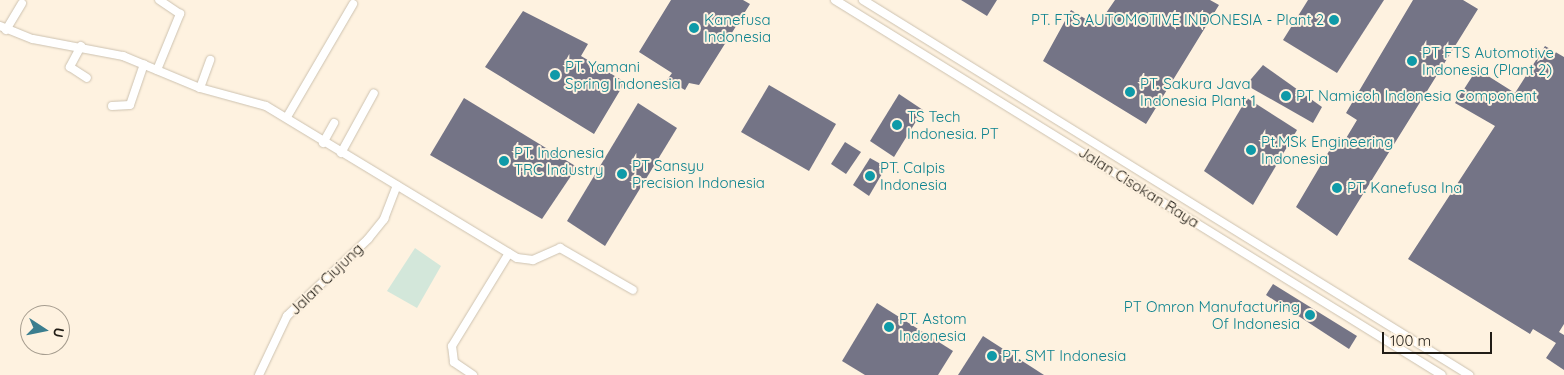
<!DOCTYPE html>
<html>
<head>
<meta charset="utf-8">
<style>
	body { margin:0 }
	#map { position:relative; width:1564px; height:375px; overflow:hidden; background:#fef2e0; font-family:Quicksand,sans-serif }
	div>[style] { position:absolute }
	[style*='--x'] { left:calc(var(--x)*1px); top:calc(var(--y)*1px); width:calc(var(--w)*1px); rotate:calc(var(--a)*1deg) }
	.green>* { inset:0; background:#d3e7da }
	.building>* { inset:0; background:#747486 }
	.roads { filter:drop-shadow(0 0 1px #cdc2b0) drop-shadow(0 0 1px #cdc2b0) }
	.minor>* { height:8px; margin:-4px; padding:0 4px; transform-origin:4px; border-radius:4px; background:#fff }
	.dots>* { width:14px; height:14px; translate:-50% -50%; box-sizing:border-box; border:2px solid #fef2e0; border-radius:50% }
	span { translate:-50% -50%; white-space:nowrap; text-align:center; line-height:1.15; -webkit-text-stroke:4px #fef2e0; paint-order:stroke }
	.culture-label { font-size:15px; color:#0d838f }
	.left { translate:0 -50%; text-align:left }
	.right { translate:-100% -50%; text-align:right }
	.street-label { font-size:15px; color:#211d16 }
	.north { position:absolute; left:20px; top:305px; width:50px; height:50px; box-sizing:border-box; background:#fef2e0; border:1px solid #a69d8f; border-radius:50%; rotate:101deg; font-size:14px; font-weight:700; line-height:20px; text-align:center; color:#211d16 }
	.north::after { content:''; display:block; margin:auto; width:18px; height:22px; background:#3b7e8f; clip-path:polygon(50% 0,100% 100%,50% 72%,0 100%) }
	.scale { position:absolute; left:1382px; top:332px; width:110px; height:22px; box-sizing:border-box; border:2px solid #211d16; border-top:0; padding-left:6px; font-size:15px; line-height:18px; white-space:nowrap; color:#211d16; -webkit-text-stroke:4px #fef2e0; paint-order:stroke }
</style>
</head>
<body>
<div id="map">
	<div class="green">
		<div style="clip-path:polygon(415px 248px,441px 266px,417px 308px,387px 291px)"></div>
	</div>
	<div class="building">
		<div style="clip-path:polygon(671px 0,743px 0,750px 4px,699px 85px,689px 83px,685px 90px,667px 80px,672px 73px,639px 52px)"></div>
		<div style="clip-path:polygon(961px 0,997px 0,987px 16px)"></div>
		<div style="clip-path:polygon(1115px 0,1210px 0,1219px 5px,1146px 124px,1043px 61px,1071px 10px,1097px 26px)"></div>
		<div style="clip-path:polygon(1308px 0,1384px 0,1337px 73px,1283px 40px)"></div>
		<div style="clip-path:polygon(1413px 0,1463px 0,1478px 9px,1337px 236px,1296px 207px,1335px 141px,1342px 145px,1357px 120px,1346px 113px)"></div>
		<div style="clip-path:polygon(523px 11px,588px 44px,581px 56px,625px 82px,594px 134px,485px 67px)"></div>
		<div style="clip-path:polygon(1545px 46px,1564px 57px,1564px 324px,1559px 332px,1564px 335px,1564px 370px,1546px 358px,1556px 343px,1533px 329px,1530px 334px,1408px 259px,1495px 126px,1455px 103px,1477px 69px,1515px 93px)"></div>
		<div style="clip-path:polygon(1263px 65px,1322px 107px,1313px 123px,1246px 85px)"></div>
		<div style="clip-path:polygon(769px 85px,836px 124px,809px 171px,741px 132px)"></div>
		<div style="clip-path:polygon(899px 94px,923px 110px,894px 157px,870px 141px)"></div>
		<div style="clip-path:polygon(464px 98px,577px 167px,542px 219px,430px 155px)"></div>
		<div style="clip-path:polygon(1247px 98px,1297px 130px,1253px 205px,1204px 171px)"></div>
		<div style="clip-path:polygon(638px 103px,677px 128px,605px 246px,567px 221px)"></div>
		<div style="clip-path:polygon(845px 142px,861px 152px,846px 174px,831px 164px)"></div>
		<div style="clip-path:polygon(870px 158px,886px 167px,869px 196px,853px 185px)"></div>
		<div style="clip-path:polygon(1273px 284px,1357px 336px,1349px 349px,1266px 295px)"></div>
		<div style="clip-path:polygon(877px 303px,953px 351px,938px 375px,865px 375px,842px 361px)"></div>
		<div style="clip-path:polygon(983px 336px,1044px 375px,958px 375px)"></div>
	</div>
	<div class="roads">
		<div class="minor">
			<div style="--x:835;--y:0;--w:713;--a:31.71"></div>
			<div style="--x:863;--y:0;--w:713;--a:31.75"></div>
			<div style="--x:0;--y:26;--w:35;--a:22"></div>
			<div style="--x:33;--y:39;--w:92;--a:10.7"></div>
			<div style="--x:123;--y:56;--w:83;--a:22.6"></div>
			<div style="--x:200;--y:88;--w:68;--a:15.3"></div>
			<div style="--x:266;--y:106;--w:293;--a:31.2"></div>
			<div style="--x:517;--y:258;--w:16;--a:7"></div>
			<div style="--x:533;--y:260;--w:30;--a:-24"></div>
			<div style="--x:560;--y:248;--w:84;--a:29.9"></div>
			<div style="--x:6;--y:30;--w:31;--a:-59"></div>
			<div style="--x:81;--y:46;--w:24;--a:118"></div>
			<div style="--x:70;--y:67;--w:20;--a:33"></div>
			<div style="--x:157;--y:70;--w:61;--a:-67.7"></div>
			<div style="--x:180;--y:14;--w:25;--a:-146"></div>
			<div style="--x:200;--y:88;--w:30;--a:-70"></div>
			<div style="--x:112;--y:106;--w:18;--a:-3"></div>
			<div style="--x:130;--y:105;--w:43;--a:-71.1"></div>
			<div style="--x:287;--y:117;--w:131;--a:-59.7"></div>
			<div style="--x:323;--y:143;--w:23;--a:-61"></div>
			<div style="--x:341;--y:153;--w:68;--a:-61.2"></div>
			<div style="--x:259;--y:375;--w:65;--a:-64.6"></div>
			<div style="--x:287;--y:316;--w:112;--a:-43.5"></div>
			<div style="--x:368;--y:239;--w:26;--a:-51"></div>
			<div style="--x:384;--y:219;--w:36;--a:-69"></div>
			<div style="--x:473;--y:375;--w:23;--a:-146"></div>
			<div style="--x:454;--y:362;--w:16;--a:-97"></div>
			<div style="--x:452;--y:346;--w:109;--a:-58.5"></div>
		</div>
	</div>
	<div class="dots">
		<div style="left:1334px;top:20px;background:#0f9aa8"></div>
		<div style="left:694px;top:28px;background:#0f9aa8"></div>
		<div style="left:1412px;top:61px;background:#0f9aa8"></div>
		<div style="left:555px;top:75px;background:#0f9aa8"></div>
		<div style="left:1130px;top:92px;background:#0f9aa8"></div>
		<div style="left:1286px;top:96px;background:#0f9aa8"></div>
		<div style="left:897px;top:125px;background:#0f9aa8"></div>
		<div style="left:1251px;top:150px;background:#0f9aa8"></div>
		<div style="left:504px;top:161px;background:#0f9aa8"></div>
		<div style="left:622px;top:174px;background:#0f9aa8"></div>
		<div style="left:870px;top:176px;background:#0f9aa8"></div>
		<div style="left:1337px;top:188px;background:#0f9aa8"></div>
		<div style="left:1310px;top:315px;background:#0f9aa8"></div>
		<div style="left:889px;top:327px;background:#0f9aa8"></div>
		<div style="left:992px;top:356px;background:#0f9aa8"></div>
	</div>
	<div class="culture-label">
		<span class="left" style="left:704px;top:28px">Kanefusa<br>Indonesia</span>
		<span class="right" style="left:1324px;top:20px">PT. FTS AUTOMOTIVE INDONESIA - Plant 2</span>
		<span class="left" style="left:1422px;top:61px">PT FTS Automotive<br>Indonesia (Plant 2)</span>
		<span class="left" style="left:565px;top:75px">PT. Yamani<br>Spring Indonesia</span>
		<span class="left" style="left:1140px;top:92px">PT. Sakura Java<br>Indonesia Plant 1</span>
		<span class="left" style="left:1296px;top:96px">PT Namicoh Indonesia Component</span>
		<span class="left" style="left:907px;top:125px">TS Tech<br>Indonesia. PT</span>
		<span class="left" style="left:1261px;top:150px">Pt.MSk Engineering<br>Indonesia</span>
		<span class="left" style="left:514px;top:161px">PT. Indonesia<br>TRC Industry</span>
		<span class="left" style="left:632px;top:174px">PT Sansyu<br>Precision Indonesia</span>
		<span class="left" style="left:880px;top:176px">PT. Calpis<br>Indonesia</span>
		<span class="left" style="left:1347px;top:188px">PT. Kanefusa Ina</span>
		<span class="right" style="left:1300px;top:315px">PT Omron Manufacturing<br>Of Indonesia</span>
		<span class="left" style="left:899px;top:327px">PT. Astom<br>Indonesia</span>
		<span class="left" style="left:1002px;top:356px">PT. SMT Indonesia</span>
	</div>
	<div class="street-label">
		<span style="left:1139px;top:187px;rotate:32deg">Jalan Cisokan Raya</span>
		<span style="left:326px;top:279px;rotate:-44deg">Jalan Ciujung</span>
	</div>
	<div class="north">U</div>
	<div class="scale">100 m</div>
</div>
</body>
</html>
